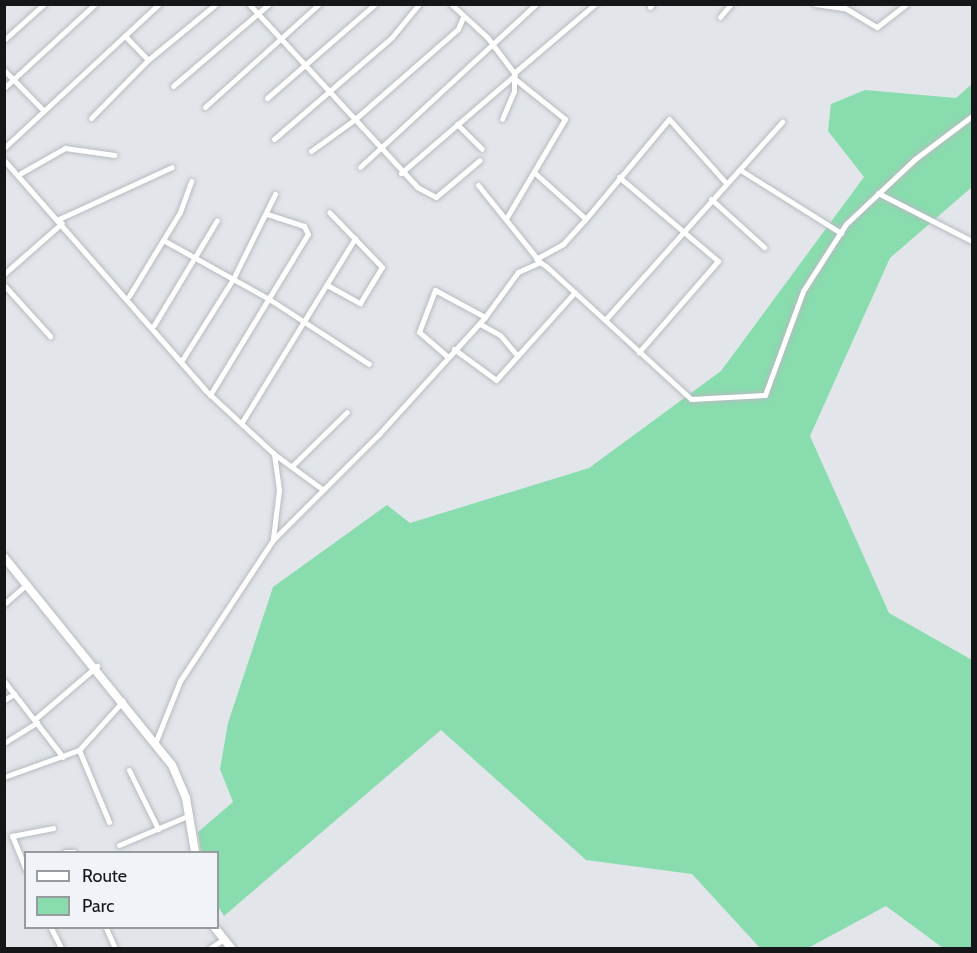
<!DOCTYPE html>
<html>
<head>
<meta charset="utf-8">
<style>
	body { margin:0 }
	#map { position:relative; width:977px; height:953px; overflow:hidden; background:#e2e6eb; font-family:Cabin,sans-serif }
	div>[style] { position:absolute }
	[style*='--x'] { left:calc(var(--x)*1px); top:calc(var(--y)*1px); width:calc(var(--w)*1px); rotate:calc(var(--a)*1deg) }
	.green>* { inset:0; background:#89dcae }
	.roads { filter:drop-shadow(0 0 2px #b7babf) drop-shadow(0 0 2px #b7babf) }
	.street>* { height:5px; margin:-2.5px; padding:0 2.5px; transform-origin:2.5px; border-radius:2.5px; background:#fff }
	.secondary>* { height:8px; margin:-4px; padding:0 4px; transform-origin:4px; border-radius:4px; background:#fff }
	span { translate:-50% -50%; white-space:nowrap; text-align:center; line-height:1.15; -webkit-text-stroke:4.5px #f0f4f8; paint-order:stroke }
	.frame { position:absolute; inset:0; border:6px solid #141617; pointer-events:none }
	.legend { position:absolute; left:24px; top:851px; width:195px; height:78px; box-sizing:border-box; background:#f0f4f8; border:2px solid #989b9e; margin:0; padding:8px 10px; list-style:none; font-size:18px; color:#141617 }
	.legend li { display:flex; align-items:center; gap:12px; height:30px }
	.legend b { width:30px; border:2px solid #989b9e }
</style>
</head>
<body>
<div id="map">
	<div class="green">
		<div style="clip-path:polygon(972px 84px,972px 187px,890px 258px,810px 436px,889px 613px,972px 660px,972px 948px,943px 948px,886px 906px,808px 948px,760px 948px,692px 874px,586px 860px,441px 730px,224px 916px,218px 906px,218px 852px,201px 852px,198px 832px,233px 802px,220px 769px,228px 723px,273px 587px,387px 505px,410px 523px,589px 468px,721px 371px,864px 177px,828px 131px,831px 104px,865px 90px,956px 98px)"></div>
	</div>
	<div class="roads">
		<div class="street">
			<div style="--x:249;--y:4;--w:248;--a:47.4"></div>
			<div style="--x:417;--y:187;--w:21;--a:28"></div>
			<div style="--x:436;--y:197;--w:57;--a:-40.1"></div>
			<div style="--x:451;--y:4;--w:49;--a:42.5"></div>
			<div style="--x:487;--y:37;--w:45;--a:53.1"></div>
			<div style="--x:514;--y:73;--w:18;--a:90"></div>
			<div style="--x:514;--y:91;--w:30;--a:113"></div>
			<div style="--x:815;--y:4;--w:30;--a:8"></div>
			<div style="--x:845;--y:8;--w:37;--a:31"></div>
			<div style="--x:877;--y:27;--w:37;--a:-38"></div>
			<div style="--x:650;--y:7;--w:4;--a:-56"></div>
			<div style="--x:720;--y:17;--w:17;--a:-50"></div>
			<div style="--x:125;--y:36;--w:33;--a:46"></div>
			<div style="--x:148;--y:60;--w:88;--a:-39.5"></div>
			<div style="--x:4;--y:40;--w:54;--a:-42"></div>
			<div style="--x:4;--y:70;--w:57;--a:45.7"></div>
			<div style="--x:514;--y:73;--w:106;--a:-40.4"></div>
			<div style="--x:173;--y:86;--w:126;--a:-40.5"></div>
			<div style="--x:4;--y:88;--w:124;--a:-42.7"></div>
			<div style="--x:267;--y:98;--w:143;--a:-41"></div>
			<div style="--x:205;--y:107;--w:154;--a:-42.1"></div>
			<div style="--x:91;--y:118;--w:81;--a:-45.5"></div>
			<div style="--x:457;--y:124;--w:35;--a:45"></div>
			<div style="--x:274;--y:139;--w:156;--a:-40.8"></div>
			<div style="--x:392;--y:37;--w:43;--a:-50.7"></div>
			<div style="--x:4;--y:148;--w:212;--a:-42.9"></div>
			<div style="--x:311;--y:151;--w:53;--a:-35.8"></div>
			<div style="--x:354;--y:120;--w:138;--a:-41.2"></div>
			<div style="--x:458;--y:29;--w:13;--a:-67"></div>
			<div style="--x:4;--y:160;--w:305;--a:48.8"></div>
			<div style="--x:205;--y:390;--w:94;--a:42.8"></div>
			<div style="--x:274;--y:454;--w:36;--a:82"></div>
			<div style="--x:279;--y:490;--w:48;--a:97.1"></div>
			<div style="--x:360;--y:167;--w:240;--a:-42.8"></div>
			<div style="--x:742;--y:171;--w:117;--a:32.1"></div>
			<div style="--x:21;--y:173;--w:51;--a:-29.6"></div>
			<div style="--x:65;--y:148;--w:50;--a:8"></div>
			<div style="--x:401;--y:173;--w:150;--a:-40.7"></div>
			<div style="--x:536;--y:174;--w:67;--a:42"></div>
			<div style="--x:619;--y:177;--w:130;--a:40.3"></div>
			<div style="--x:718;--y:261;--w:121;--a:131"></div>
			<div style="--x:478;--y:185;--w:97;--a:51.2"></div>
			<div style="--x:878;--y:193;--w:106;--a:27.1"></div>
			<div style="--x:711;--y:199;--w:72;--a:42.2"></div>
			<div style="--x:507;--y:217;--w:114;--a:-59.4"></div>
			<div style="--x:565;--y:119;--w:64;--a:-141.3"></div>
			<div style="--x:59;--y:219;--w:124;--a:-24.7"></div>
			<div style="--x:163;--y:240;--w:121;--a:29.1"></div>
			<div style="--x:269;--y:299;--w:119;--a:33"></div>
			<div style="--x:536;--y:259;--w:31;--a:-29"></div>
			<div style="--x:563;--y:244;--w:31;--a:-48"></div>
			<div style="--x:584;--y:221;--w:133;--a:-50.2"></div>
			<div style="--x:669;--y:119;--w:86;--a:48.3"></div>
			<div style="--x:4;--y:274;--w:77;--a:-41.3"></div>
			<div style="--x:4;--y:285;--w:69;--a:48"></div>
			<div style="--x:327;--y:285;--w:38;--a:29"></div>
			<div style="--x:360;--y:303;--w:42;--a:-58.6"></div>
			<div style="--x:382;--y:267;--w:76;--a:-133.9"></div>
			<div style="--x:129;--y:296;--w:98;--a:-58.7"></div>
			<div style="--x:180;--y:212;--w:33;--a:-70"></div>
			<div style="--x:605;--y:320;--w:266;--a:-48.2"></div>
			<div style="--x:480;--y:324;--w:23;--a:29"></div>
			<div style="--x:500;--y:335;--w:26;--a:50"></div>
			<div style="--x:154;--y:325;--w:122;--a:-59"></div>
			<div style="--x:454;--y:349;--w:52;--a:36.4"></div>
			<div style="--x:496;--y:380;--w:118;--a:-48.1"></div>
			<div style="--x:448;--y:357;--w:38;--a:-139"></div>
			<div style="--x:419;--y:332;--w:45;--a:-69.1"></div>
			<div style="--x:435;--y:290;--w:57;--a:28.4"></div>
			<div style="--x:182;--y:360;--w:96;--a:-57.8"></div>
			<div style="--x:233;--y:279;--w:95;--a:-63.7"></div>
			<div style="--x:210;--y:395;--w:188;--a:-58.7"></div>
			<div style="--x:308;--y:234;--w:9;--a:-117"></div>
			<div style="--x:304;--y:226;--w:40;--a:-162"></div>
			<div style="--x:242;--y:422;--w:216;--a:-58.4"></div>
			<div style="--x:274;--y:454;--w:59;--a:36.1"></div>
			<div style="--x:292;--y:466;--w:77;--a:-44.5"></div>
			<div style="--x:4;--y:604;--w:30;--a:-41"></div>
			<div style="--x:4;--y:681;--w:96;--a:52.2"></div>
			<div style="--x:4;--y:700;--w:12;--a:-31"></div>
			<div style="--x:35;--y:719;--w:82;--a:-40.5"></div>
			<div style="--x:156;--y:741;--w:65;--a:-68.2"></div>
			<div style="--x:180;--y:681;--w:169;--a:-56.6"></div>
			<div style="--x:273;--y:540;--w:150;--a:-45"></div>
			<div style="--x:379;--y:434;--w:158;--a:-47.8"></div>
			<div style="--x:485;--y:317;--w:56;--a:-53.7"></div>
			<div style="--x:518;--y:272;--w:24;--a:-24"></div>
			<div style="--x:540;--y:262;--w:9;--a:36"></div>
			<div style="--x:547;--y:267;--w:195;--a:42.5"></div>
			<div style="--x:691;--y:399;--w:74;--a:-3.1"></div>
			<div style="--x:765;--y:395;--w:111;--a:-69.9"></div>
			<div style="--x:803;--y:291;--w:80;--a:-57.3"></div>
			<div style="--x:846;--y:224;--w:95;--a:-43.3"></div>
			<div style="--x:915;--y:159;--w:71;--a:-37"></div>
			<div style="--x:4;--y:743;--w:39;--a:-32"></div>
			<div style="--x:79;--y:750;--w:78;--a:67.4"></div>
			<div style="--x:129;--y:770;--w:66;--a:63.8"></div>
			<div style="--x:4;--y:777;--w:80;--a:-19.8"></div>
			<div style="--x:79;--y:750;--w:66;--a:-48.1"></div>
			<div style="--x:119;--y:845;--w:77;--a:-22.9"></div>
			<div style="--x:65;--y:852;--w:9;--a:0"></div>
			<div style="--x:26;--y:870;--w:37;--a:-112"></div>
			<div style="--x:12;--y:836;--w:42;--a:-11"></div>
			<div style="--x:51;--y:928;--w:22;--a:63"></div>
			<div style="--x:106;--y:928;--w:22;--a:66"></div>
			<div style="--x:210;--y:948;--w:17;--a:-33"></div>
		</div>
		<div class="secondary">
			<div style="--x:4;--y:557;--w:267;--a:51.1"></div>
			<div style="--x:172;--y:765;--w:36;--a:67"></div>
			<div style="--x:186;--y:798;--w:55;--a:80.5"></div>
			<div style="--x:215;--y:928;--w:26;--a:51"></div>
		</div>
	</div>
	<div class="frame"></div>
	<ul class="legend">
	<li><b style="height:8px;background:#fff"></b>Route</li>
	<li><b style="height:16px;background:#89dcae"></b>Parc</li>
	</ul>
</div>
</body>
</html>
